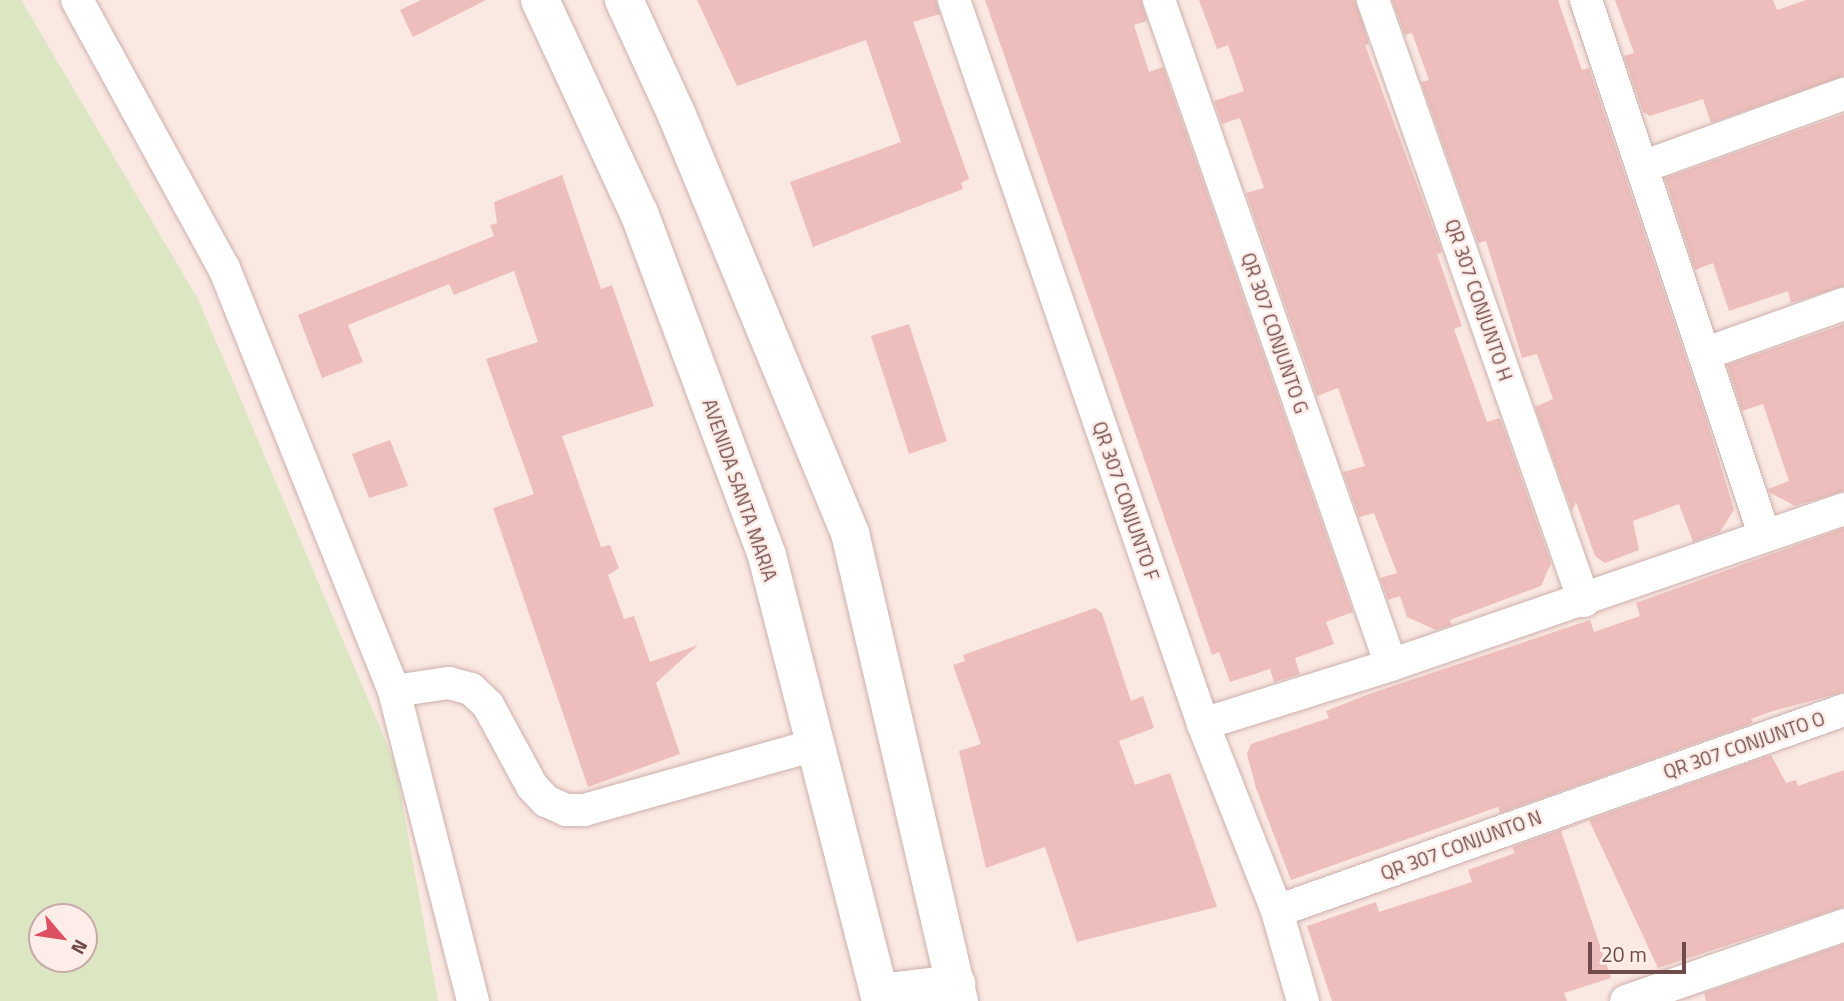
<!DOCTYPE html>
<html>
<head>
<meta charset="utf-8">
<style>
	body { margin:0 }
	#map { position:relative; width:1844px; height:1001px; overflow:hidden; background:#fae8e2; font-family:"Titillium Web",sans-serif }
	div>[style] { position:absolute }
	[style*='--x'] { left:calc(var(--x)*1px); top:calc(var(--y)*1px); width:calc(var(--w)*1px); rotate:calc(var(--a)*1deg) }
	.green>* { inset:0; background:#dde6c2 }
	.building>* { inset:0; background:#edbebc }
	.roads { filter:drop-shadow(0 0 2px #cdb0ad) drop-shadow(0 0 2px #cdb0ad) }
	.street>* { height:32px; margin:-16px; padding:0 16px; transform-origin:16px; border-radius:16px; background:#fff }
	.secondary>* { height:38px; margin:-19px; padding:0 19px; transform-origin:19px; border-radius:19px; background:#fff }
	span { translate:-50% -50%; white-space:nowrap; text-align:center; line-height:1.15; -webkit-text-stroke:5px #fdede8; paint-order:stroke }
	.street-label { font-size:19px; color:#704b4b }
	.north { position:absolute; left:28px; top:903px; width:70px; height:70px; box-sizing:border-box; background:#fdede8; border:2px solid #c5aca9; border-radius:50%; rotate:119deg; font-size:19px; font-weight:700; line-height:28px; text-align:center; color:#704b4b }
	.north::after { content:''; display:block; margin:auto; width:24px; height:32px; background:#dc5061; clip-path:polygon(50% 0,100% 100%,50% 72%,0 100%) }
	.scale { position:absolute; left:1588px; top:942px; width:98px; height:32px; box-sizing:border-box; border:4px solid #704b4b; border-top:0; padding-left:9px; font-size:21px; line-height:24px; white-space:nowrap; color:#704b4b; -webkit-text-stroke:5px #fdede8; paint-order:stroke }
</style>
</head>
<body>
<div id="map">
	<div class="green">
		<div style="clip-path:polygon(evenodd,0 0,21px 0,198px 299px,395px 763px,438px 1001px,0 1001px,0 0,42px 917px,84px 917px,84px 959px,42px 959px,42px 917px)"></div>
	</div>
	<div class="building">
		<div style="clip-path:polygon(421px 0,486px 0,413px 37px,400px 10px)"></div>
		<div style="clip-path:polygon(697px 0,936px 0,940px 14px,913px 22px,969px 179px,961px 183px,963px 189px,813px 247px,790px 182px,901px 142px,866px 40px,737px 86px)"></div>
		<div style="clip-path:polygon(985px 0,1141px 0,1147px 21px,1134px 25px,1149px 72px,1163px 67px,1353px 612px,1326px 622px,1334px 644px,1295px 658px,1300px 674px,1274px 682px,1270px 669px,1230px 682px,1219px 652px,1212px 655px)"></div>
		<div style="clip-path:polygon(1199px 0,1355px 0,1369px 44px,1365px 45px,1442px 252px,1437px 254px,1462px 326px,1454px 329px,1487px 422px,1500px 418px,1551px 563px,1541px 586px,1450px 620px,1452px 625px,1436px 630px,1407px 617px,1400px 596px,1388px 600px,1380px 578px,1397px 573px,1374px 513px,1359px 517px,1343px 472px,1365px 466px,1338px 388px,1317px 396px,1246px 193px,1264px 188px,1240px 118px,1222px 124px,1214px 101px,1244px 91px,1228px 45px,1217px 49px)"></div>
		<div style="clip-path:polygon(1392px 0,1558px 0,1582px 70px,1589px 68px,1708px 424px,1734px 510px,1720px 532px,1693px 542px,1679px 504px,1633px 521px,1639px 550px,1605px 563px,1595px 556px,1576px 502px,1572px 511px,1535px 407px,1553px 399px,1537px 354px,1522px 358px,1486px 241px,1478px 243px,1421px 82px,1429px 80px,1412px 33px,1405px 35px)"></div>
		<div style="clip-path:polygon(1615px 0,1773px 0,1777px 10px,1806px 0,1844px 0,1844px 76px,1711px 123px,1703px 99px,1650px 116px,1643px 112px,1624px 56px,1634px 53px)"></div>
		<div style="clip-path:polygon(1844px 114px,1844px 286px,1791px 303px,1788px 291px,1729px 311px,1713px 263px,1695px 270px,1665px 178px)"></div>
		<div style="clip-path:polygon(562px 175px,601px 289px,612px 285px,654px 406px,562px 436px,601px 547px,610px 545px,619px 568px,608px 575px,624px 619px,634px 616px,650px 662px,698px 645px,656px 683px,680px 754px,588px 787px,493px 508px,534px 494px,486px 359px,538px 342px,514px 271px,454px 295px,449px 284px,348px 325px,363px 362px,322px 378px,298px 315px,494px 236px,490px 225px,497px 223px,494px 202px)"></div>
		<div style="clip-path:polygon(909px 324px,947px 441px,909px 454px,871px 336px)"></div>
		<div style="clip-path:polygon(1844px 324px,1844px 491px,1795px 506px,1769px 492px,1768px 489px,1789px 481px,1763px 404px,1742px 411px,1727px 365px)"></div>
		<div style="clip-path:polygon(390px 440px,408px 486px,369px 498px,352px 454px)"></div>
		<div style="clip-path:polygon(1844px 528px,1844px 692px,1770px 712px,1751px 719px,1753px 723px,1500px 813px,1498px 807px,1291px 880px,1256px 788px,1247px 754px,1251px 744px,1329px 718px,1326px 711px,1369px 694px,1590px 620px,1594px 632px,1640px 616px,1636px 603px)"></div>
		<div style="clip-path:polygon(1095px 608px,1102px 613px,1131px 701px,1143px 696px,1154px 728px,1119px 741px,1135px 785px,1170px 773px,1217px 907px,1077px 942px,1045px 847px,986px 868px,959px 751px,981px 744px,953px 665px,965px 661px,963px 655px)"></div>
		<div style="clip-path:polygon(1771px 755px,1786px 783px,1796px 780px,1798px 786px,1844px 770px,1844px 907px,1658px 968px,1589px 820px,1561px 831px,1611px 978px,1564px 993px,1567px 1001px,1332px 1001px,1307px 926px,1376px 902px,1379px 912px,1472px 882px,1468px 870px,1515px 853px,1512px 847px)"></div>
		<div style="clip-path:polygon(1844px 944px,1844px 1001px,1706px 1001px,1704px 993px)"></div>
	</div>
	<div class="roads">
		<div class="street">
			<div style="--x:77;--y:0;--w:306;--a:61.3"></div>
			<div style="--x:224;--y:268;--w:456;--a:68.1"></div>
			<div style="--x:394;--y:691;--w:320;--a:75.7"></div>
			<div style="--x:954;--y:0;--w:766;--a:71.02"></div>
			<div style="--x:1203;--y:724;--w:201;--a:68.4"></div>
			<div style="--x:1277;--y:911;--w:94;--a:73.9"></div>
			<div style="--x:1159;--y:0;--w:704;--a:70.77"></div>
			<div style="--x:1373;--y:0;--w:637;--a:70.65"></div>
			<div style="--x:1586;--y:0;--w:563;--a:71.57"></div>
			<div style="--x:1642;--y:167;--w:215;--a:-19.9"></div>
			<div style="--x:1704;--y:354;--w:149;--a:-19.7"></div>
			<div style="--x:394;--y:691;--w:56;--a:-8.3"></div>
			<div style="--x:449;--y:683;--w:23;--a:15"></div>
			<div style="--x:471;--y:689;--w:23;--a:43"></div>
			<div style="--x:488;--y:705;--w:92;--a:61.5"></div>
			<div style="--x:532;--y:786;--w:21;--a:47"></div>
			<div style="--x:546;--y:801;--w:22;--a:24"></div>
			<div style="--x:566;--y:810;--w:18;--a:0"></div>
			<div style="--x:584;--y:810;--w:241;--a:-15.7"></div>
			<div style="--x:1203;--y:724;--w:197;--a:-17.4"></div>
			<div style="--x:1391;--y:665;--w:479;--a:-19"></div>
			<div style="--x:1277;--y:911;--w:602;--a:-19.52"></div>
			<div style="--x:1626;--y:1001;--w:231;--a:-19.2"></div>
		</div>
		<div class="secondary">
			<div style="--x:540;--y:0;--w:235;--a:65.1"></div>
			<div style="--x:639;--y:213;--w:366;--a:69.5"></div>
			<div style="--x:767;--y:556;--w:459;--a:75.6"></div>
			<div style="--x:624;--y:0;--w:124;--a:65.3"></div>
			<div style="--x:676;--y:113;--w:455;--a:67.5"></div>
			<div style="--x:850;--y:533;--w:481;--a:76.9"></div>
			<div style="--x:879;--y:993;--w:78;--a:-6.7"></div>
		</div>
	</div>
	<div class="street-label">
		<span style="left:1479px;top:300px;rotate:71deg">QR 307 CONJUNTO H</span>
		<span style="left:1275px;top:333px;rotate:71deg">QR 307 CONJUNTO G</span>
		<span style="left:740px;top:490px;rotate:71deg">AVENIDA SANTA MARIA</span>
		<span style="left:1126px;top:501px;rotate:71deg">QR 307 CONJUNTO F</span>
		<span style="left:1744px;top:745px;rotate:-19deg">QR 307 CONJUNTO O</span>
		<span style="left:1461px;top:845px;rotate:-20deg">QR 307 CONJUNTO N</span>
	</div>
	<div class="north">N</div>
	<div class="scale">20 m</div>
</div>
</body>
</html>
